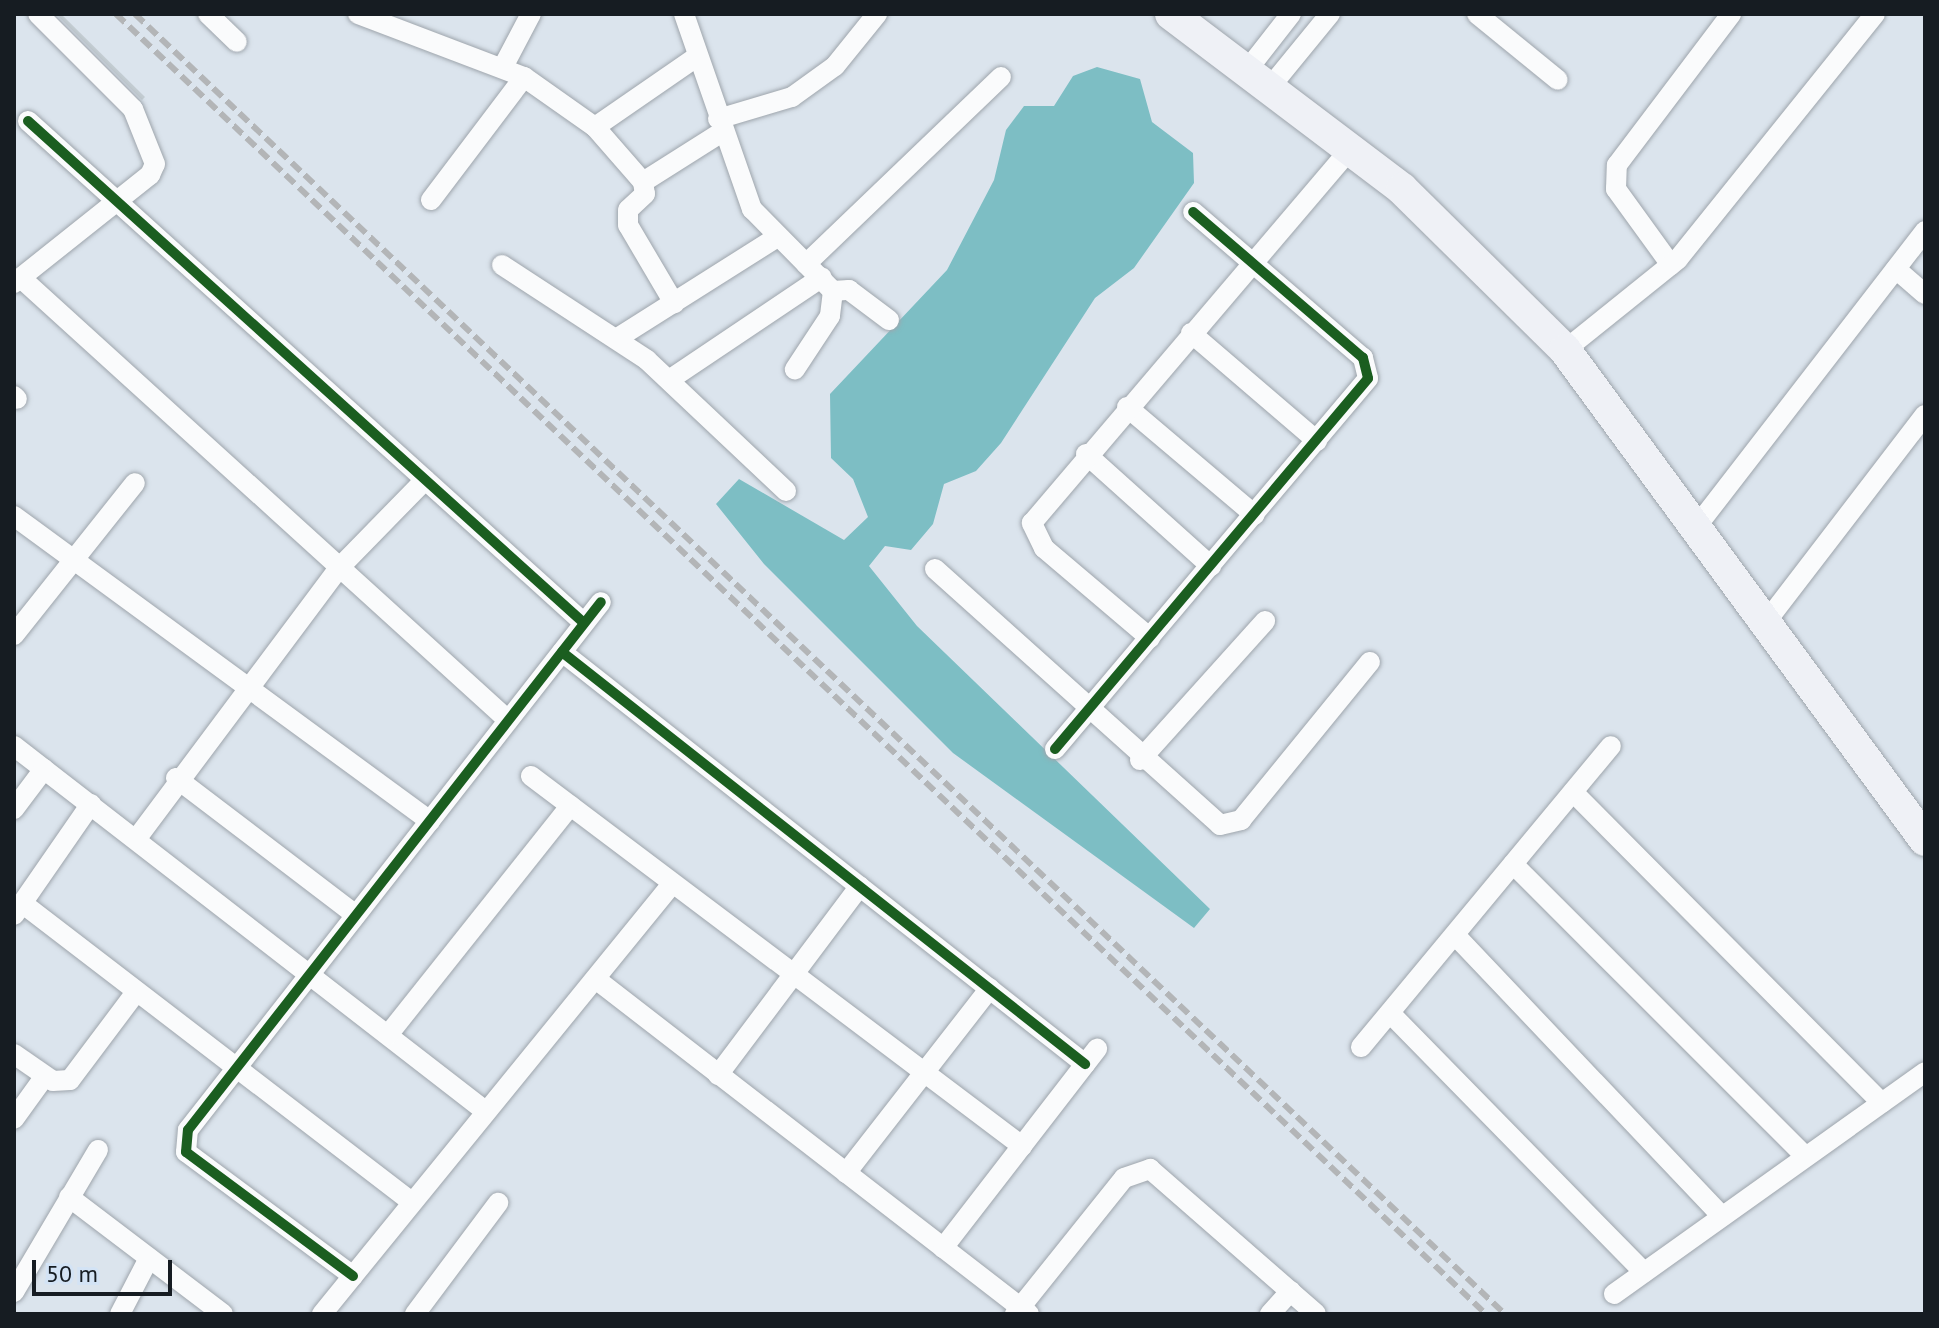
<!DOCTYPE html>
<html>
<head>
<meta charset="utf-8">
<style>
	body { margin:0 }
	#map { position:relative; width:1939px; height:1328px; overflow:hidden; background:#dbe4ed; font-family:"PT Sans",sans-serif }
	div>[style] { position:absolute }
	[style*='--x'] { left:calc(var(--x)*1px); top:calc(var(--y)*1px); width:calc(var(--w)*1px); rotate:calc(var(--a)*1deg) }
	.water>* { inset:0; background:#7dbec4 }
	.building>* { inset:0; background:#c4cdd3 }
	.roads { filter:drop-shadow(0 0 2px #9ea5ac) drop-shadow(0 0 2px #9ea5ac) }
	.street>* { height:20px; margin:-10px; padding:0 10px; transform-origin:10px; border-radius:10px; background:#fafbfc }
	.primary>* { height:32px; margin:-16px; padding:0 16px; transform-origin:16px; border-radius:16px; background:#eff1f6 }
	.rail>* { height:6px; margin-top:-3px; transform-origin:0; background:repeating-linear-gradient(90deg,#b3b5b7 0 12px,transparent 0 18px) }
	.cycleway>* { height:10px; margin:-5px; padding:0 5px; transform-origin:5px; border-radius:5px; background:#1b5e20 }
	span { translate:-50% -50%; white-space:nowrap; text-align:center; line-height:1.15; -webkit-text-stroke:7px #d3e3f5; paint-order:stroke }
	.frame { position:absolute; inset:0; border:16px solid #161c22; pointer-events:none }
	.scale { position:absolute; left:32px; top:1260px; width:140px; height:36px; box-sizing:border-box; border:4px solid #161c22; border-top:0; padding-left:10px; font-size:24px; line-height:28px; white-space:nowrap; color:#161c22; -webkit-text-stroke:6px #d3e3f5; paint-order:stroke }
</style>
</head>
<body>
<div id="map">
	<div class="water">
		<div style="clip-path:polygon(1097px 67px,1140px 79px,1152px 122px,1193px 153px,1194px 183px,1134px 268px,1095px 298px,1001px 443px,976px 471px,944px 484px,933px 524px,911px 550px,885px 546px,869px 566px,917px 626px,1210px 909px,1194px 928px,953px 753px,764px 564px,716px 504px,739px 479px,844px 540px,868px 517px,853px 479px,831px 458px,830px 394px,947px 270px,994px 180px,1006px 130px,1024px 106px,1054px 106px,1073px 76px)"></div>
	</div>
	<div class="building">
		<div style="clip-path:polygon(56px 14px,61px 14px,145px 97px,142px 100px)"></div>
	</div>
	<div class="roads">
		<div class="street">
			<div style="--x:208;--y:14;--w:40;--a:44"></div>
			<div style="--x:358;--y:14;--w:178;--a:20.8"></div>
			<div style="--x:524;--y:77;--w:87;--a:35.2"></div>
			<div style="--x:595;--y:127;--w:73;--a:48.9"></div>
			<div style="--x:643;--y:182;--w:93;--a:-32.3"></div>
			<div style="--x:684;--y:14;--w:207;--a:70.8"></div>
			<div style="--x:752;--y:209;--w:115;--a:45.4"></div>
			<div style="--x:833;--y:291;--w:25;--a:97"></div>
			<div style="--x:830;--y:316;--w:64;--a:123.4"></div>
			<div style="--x:1477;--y:14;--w:104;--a:39.2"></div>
			<div style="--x:503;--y:67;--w:60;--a:-62.2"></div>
			<div style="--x:1248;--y:69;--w:70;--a:-52"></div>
			<div style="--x:1271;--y:86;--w:93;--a:-50.7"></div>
			<div style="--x:718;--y:119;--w:77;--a:-16.6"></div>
			<div style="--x:792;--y:97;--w:53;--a:-35.8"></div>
			<div style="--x:835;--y:66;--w:67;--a:-51.1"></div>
			<div style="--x:28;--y:121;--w:749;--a:42.08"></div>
			<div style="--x:595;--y:127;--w:125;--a:-34.6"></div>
			<div style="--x:643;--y:182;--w:12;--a:81"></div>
			<div style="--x:645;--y:194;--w:23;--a:137"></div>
			<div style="--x:628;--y:210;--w:15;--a:90"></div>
			<div style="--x:628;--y:225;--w:91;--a:59.5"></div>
			<div style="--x:431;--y:200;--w:154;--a:-52.9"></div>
			<div style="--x:806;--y:264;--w:270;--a:-43.8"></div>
			<div style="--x:502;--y:265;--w:173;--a:33.2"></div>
			<div style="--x:647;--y:360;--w:191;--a:43.3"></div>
			<div style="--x:1671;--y:265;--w:94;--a:-125.9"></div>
			<div style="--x:1616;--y:189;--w:24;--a:-88"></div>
			<div style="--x:1617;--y:165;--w:189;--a:-52.9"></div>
			<div style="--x:1896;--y:269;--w:38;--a:41"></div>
			<div style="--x:21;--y:278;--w:658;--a:42.23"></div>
			<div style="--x:14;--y:283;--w:174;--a:-38.5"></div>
			<div style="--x:150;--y:175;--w:12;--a:-66"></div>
			<div style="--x:155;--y:164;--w:59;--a:-111.8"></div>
			<div style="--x:133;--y:109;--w:134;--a:-135"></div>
			<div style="--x:833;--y:291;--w:16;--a:-4"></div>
			<div style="--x:849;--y:290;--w:50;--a:36.9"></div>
			<div style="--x:1191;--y:333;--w:166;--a:40.6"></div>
			<div style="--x:616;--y:339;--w:189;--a:-32.3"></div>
			<div style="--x:1565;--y:350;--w:145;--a:-38.8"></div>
			<div style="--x:1678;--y:259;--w:314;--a:-51.2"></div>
			<div style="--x:669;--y:380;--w:184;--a:-33.9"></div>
			<div style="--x:14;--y:396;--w:4;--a:45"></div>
			<div style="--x:1127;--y:407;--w:167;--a:40.2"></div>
			<div style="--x:1086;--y:454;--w:168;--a:41.9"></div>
			<div style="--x:14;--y:516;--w:516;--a:36.25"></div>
			<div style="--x:1697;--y:526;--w:373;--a:-52.3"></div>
			<div style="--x:935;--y:569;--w:383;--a:41.9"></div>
			<div style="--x:1220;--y:825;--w:22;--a:-13"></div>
			<div style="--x:1241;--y:820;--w:204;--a:-50.8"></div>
			<div style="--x:1766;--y:622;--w:261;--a:-52.5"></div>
			<div style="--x:14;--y:635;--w:194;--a:-51.5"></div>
			<div style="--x:1150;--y:638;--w:139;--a:-139.7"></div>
			<div style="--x:1044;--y:548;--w:28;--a:-116"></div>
			<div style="--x:1032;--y:523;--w:492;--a:-49.6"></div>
			<div style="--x:562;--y:652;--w:666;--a:38.23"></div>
			<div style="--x:14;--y:746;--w:594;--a:37.76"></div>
			<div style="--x:1055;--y:749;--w:485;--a:-49.8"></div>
			<div style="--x:1368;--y:378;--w:21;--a:-104"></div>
			<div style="--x:1363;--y:358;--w:224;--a:-139.3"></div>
			<div style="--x:1140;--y:760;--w:187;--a:-48"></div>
			<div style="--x:531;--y:776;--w:615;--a:37"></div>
			<div style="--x:176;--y:778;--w:226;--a:37.3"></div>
			<div style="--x:1573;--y:792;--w:438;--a:45.2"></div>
			<div style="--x:14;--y:809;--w:50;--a:-53.1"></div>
			<div style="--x:137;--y:838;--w:339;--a:-53.2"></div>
			<div style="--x:340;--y:567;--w:122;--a:-45.7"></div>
			<div style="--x:1513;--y:864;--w:414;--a:45"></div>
			<div style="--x:22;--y:903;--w:491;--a:37.5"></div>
			<div style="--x:14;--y:915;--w:135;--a:-55.3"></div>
			<div style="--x:1455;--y:935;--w:388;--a:46.5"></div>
			<div style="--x:597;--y:980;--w:546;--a:37.71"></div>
			<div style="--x:1390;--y:1013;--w:363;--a:45.6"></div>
			<div style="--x:388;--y:1035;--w:293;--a:-51.5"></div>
			<div style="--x:1361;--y:1047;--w:391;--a:-50.3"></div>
			<div style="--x:14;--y:1054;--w:47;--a:34.7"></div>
			<div style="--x:53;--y:1081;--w:17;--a:-3"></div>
			<div style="--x:70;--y:1080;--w:110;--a:-53.1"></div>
			<div style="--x:718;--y:1075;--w:236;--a:-53.1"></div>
			<div style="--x:14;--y:1119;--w:53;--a:-54.2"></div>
			<div style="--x:846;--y:1173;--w:234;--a:-52.1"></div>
			<div style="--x:69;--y:1197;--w:193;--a:37.2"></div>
			<div style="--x:943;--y:1248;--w:252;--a:-52.3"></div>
			<div style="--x:353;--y:1276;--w:208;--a:-143.4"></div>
			<div style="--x:186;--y:1152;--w:22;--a:-85"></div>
			<div style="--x:188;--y:1130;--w:670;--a:-51.97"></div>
			<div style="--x:14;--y:1292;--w:165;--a:-59.4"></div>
			<div style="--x:1614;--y:1294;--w:382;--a:-35.5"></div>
			<div style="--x:120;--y:1314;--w:63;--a:-62.6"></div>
			<div style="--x:322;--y:1314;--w:554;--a:-50.86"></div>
			<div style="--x:415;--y:1314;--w:139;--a:-53.2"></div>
			<div style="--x:1015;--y:1314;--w:174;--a:-51.3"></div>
			<div style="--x:1124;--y:1178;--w:28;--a:-19"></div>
			<div style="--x:1150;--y:1169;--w:220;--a:41.1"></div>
			<div style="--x:1270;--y:1314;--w:31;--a:-48"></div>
		</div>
		<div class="primary">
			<div style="--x:1171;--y:14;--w:290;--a:37.1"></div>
			<div style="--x:1402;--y:189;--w:229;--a:44.6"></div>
			<div style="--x:1565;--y:350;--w:608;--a:53.7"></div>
		</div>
	</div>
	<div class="rail">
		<div style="--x:116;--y:14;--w:1889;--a:43.5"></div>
		<div style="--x:135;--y:14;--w:1889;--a:43.5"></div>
	</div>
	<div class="cycleway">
		<div style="--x:28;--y:121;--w:749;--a:42.08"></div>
		<div style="--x:562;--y:652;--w:666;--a:38.23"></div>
		<div style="--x:1055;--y:749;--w:485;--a:-49.8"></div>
		<div style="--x:1368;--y:378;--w:21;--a:-104"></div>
		<div style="--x:1363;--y:358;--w:224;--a:-139.3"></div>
		<div style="--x:353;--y:1276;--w:208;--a:-143.4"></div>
		<div style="--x:186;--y:1152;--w:22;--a:-85"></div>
		<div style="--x:188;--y:1130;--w:670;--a:-51.97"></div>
	</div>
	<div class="frame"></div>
	<div class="scale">50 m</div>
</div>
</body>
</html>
